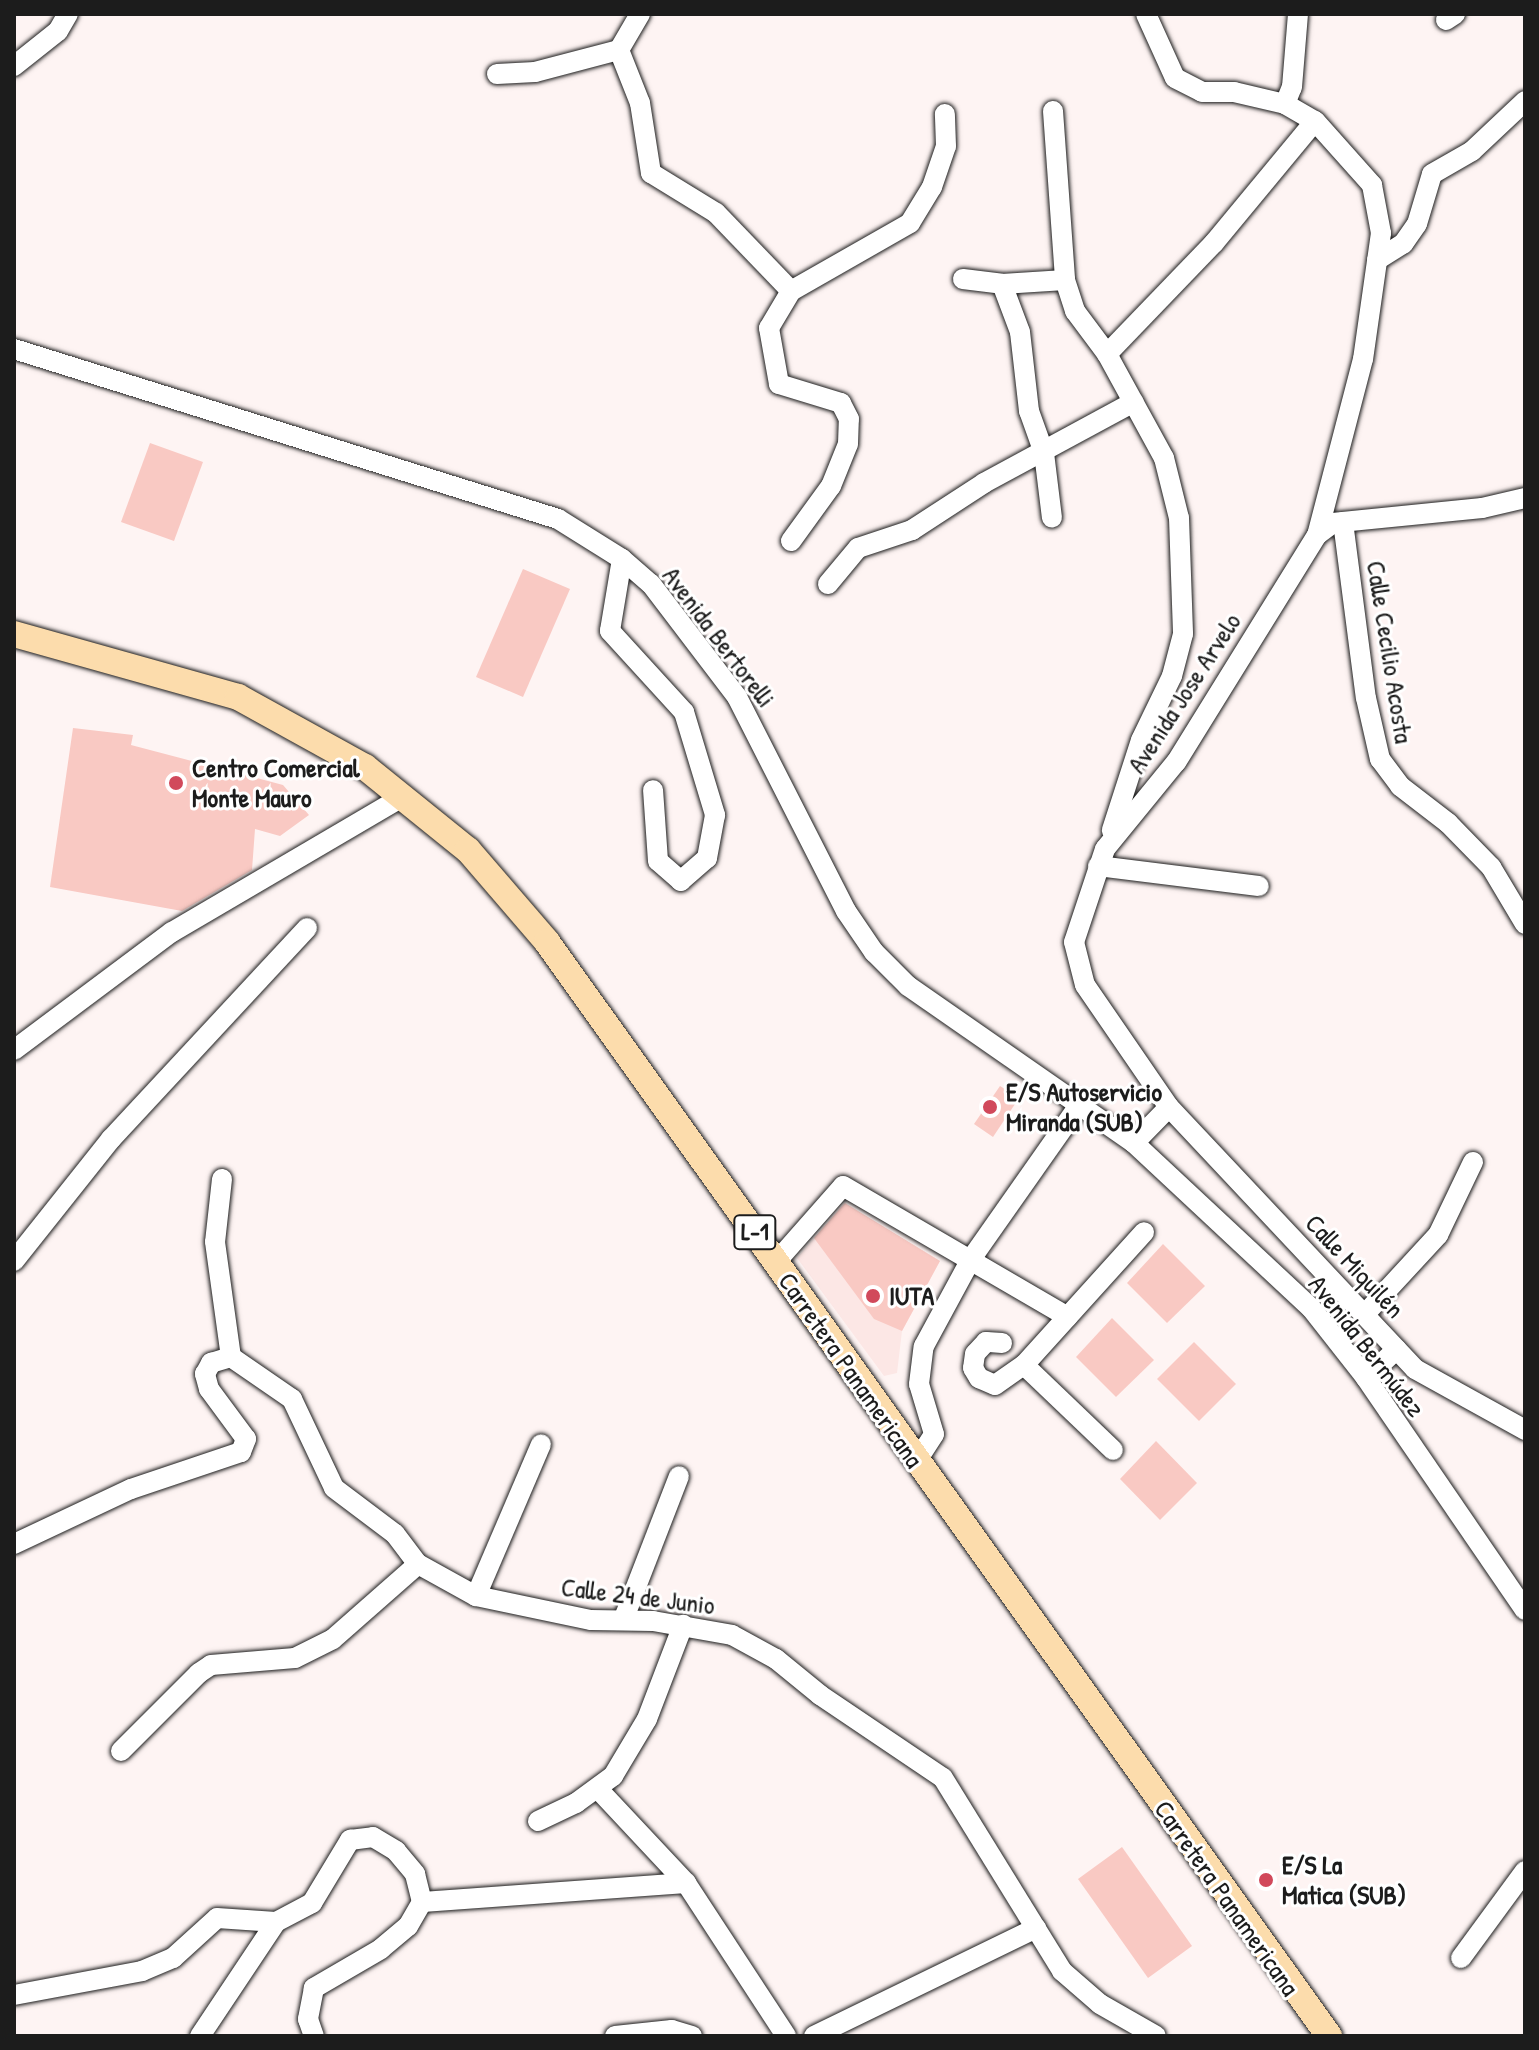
<!DOCTYPE html>
<html>
<head>
<meta charset="utf-8">
<style>
	body { margin:0 }
	#map { position:relative; width:1539px; height:2050px; overflow:hidden; background:#fef4f3; font-family:"Patrick Hand",sans-serif }
	div>[style] { position:absolute }
	[style*='--x'] { left:calc(var(--x)*1px); top:calc(var(--y)*1px); width:calc(var(--w)*1px); rotate:calc(var(--a)*1deg) }
	.built>* { inset:0; background:#fce7e5 }
	.building>* { inset:0; background:#f9c9c3 }
	.roads { filter:drop-shadow(0 0 2px #1c1c1c) drop-shadow(0 0 2px #1c1c1c) }
	.minor>* { height:20px; margin:-10px; padding:0 10px; transform-origin:10px; border-radius:10px; background:#fff }
	.major>* { height:26px; margin:-13px; padding:0 13px; transform-origin:13px; border-radius:13px; background:#fcdcac }
	.dots>* { width:22px; height:22px; translate:-50% -50%; box-sizing:border-box; border:4px solid #fff; border-radius:50% }
	span { translate:-50% -50%; white-space:nowrap; text-align:center; line-height:1.15; -webkit-text-stroke:6px #fff; paint-order:stroke }
	.shield-label span { padding:2px 6px; background:#fff; border:2px solid; border-radius:6px; -webkit-text-stroke-width:0 }
	.shield-label { font-size:24px; color:#1c1c1c; font-weight:700 }
	.street-label { font-size:26px; color:#1c1c1c }
	.poi-label { font-size:26px; color:#1c1c1c; font-weight:700 }
	.left { translate:0 -50%; text-align:left }
	.frame { position:absolute; inset:0; border:16px solid #1c1c1c; pointer-events:none }
</style>
</head>
<body>
<div id="map">
	<div class="built">
		<div style="clip-path:polygon(844px 1203px,940px 1261px,902px 1331px,897px 1373px,884px 1376px,797px 1258px)"></div>
	</div>
	<div class="building">
		<div style="clip-path:polygon(150px 443px,203px 462px,174px 541px,121px 522px)"></div>
		<div style="clip-path:polygon(523px 569px,570px 589px,523px 697px,476px 677px)"></div>
		<div style="clip-path:polygon(73px 728px,133px 735px,131px 745px,283px 785px,309px 815px,280px 836px,255px 829px,252px 870px,182px 911px,50px 887px)"></div>
		<div style="clip-path:polygon(1000px 1086px,1019px 1098px,993px 1137px,974px 1124px)"></div>
		<div style="clip-path:polygon(845px 1203px,940px 1261px,902px 1331px,874px 1319px,814px 1238px)"></div>
		<div style="clip-path:polygon(1163px 1244px,1205px 1286px,1167px 1323px,1127px 1283px)"></div>
		<div style="clip-path:polygon(1112px 1318px,1154px 1360px,1116px 1397px,1076px 1357px)"></div>
		<div style="clip-path:polygon(1194px 1342px,1236px 1384px,1199px 1421px,1157px 1379px)"></div>
		<div style="clip-path:polygon(1156px 1441px,1197px 1483px,1160px 1520px,1120px 1479px)"></div>
		<div style="clip-path:polygon(1122px 1847px,1192px 1946px,1148px 1978px,1078px 1879px)"></div>
	</div>
	<div class="roads">
		<div class="minor">
			<div style="--x:1146;--y:14;--w:70;--a:65.6"></div>
			<div style="--x:1175;--y:78;--w:30;--a:27"></div>
			<div style="--x:1202;--y:92;--w:32;--a:0"></div>
			<div style="--x:1234;--y:92;--w:52;--a:13.2"></div>
			<div style="--x:1285;--y:104;--w:34;--a:30"></div>
			<div style="--x:1315;--y:121;--w:86;--a:48.3"></div>
			<div style="--x:1372;--y:185;--w:49;--a:79.4"></div>
			<div style="--x:1381;--y:233;--w:127;--a:98.1"></div>
			<div style="--x:1363;--y:359;--w:182;--a:104.6"></div>
			<div style="--x:1446;--y:20;--w:11;--a:-34"></div>
			<div style="--x:619;--y:50;--w:57;--a:68.4"></div>
			<div style="--x:640;--y:103;--w:71;--a:81.1"></div>
			<div style="--x:651;--y:173;--w:76;--a:31.6"></div>
			<div style="--x:716;--y:213;--w:108;--a:46.1"></div>
			<div style="--x:14;--y:66;--w:56;--a:-38.5"></div>
			<div style="--x:58;--y:31;--w:20;--a:-60"></div>
			<div style="--x:497;--y:74;--w:38;--a:-3"></div>
			<div style="--x:535;--y:72;--w:87;--a:-14.7"></div>
			<div style="--x:619;--y:50;--w:42;--a:-59.7"></div>
			<div style="--x:1285;--y:104;--w:18;--a:-68"></div>
			<div style="--x:1292;--y:87;--w:73;--a:-85.3"></div>
			<div style="--x:1053;--y:111;--w:169;--a:85.9"></div>
			<div style="--x:1065;--y:280;--w:33;--a:72"></div>
			<div style="--x:1075;--y:311;--w:54;--a:53.3"></div>
			<div style="--x:1107;--y:354;--w:119;--a:61.3"></div>
			<div style="--x:1164;--y:458;--w:62;--a:76"></div>
			<div style="--x:1179;--y:518;--w:116;--a:88"></div>
			<div style="--x:1183;--y:634;--w:43;--a:104.7"></div>
			<div style="--x:1172;--y:676;--w:71;--a:115.8"></div>
			<div style="--x:1141;--y:740;--w:95;--a:107.9"></div>
			<div style="--x:1377;--y:260;--w:31;--a:-32"></div>
			<div style="--x:1403;--y:244;--w:24;--a:-55"></div>
			<div style="--x:1417;--y:224;--w:52;--a:-73.3"></div>
			<div style="--x:1432;--y:174;--w:46;--a:-29.9"></div>
			<div style="--x:1472;--y:151;--w:73;--a:-43.3"></div>
			<div style="--x:963;--y:279;--w:39;--a:7"></div>
			<div style="--x:1002;--y:284;--w:63;--a:-3.6"></div>
			<div style="--x:1002;--y:284;--w:51;--a:69.4"></div>
			<div style="--x:1020;--y:332;--w:80;--a:83.5"></div>
			<div style="--x:1029;--y:411;--w:45;--a:70.3"></div>
			<div style="--x:1044;--y:453;--w:65;--a:83"></div>
			<div style="--x:14;--y:349;--w:570;--a:17.35"></div>
			<div style="--x:558;--y:519;--w:75;--a:32"></div>
			<div style="--x:622;--y:559;--w:38;--a:41"></div>
			<div style="--x:651;--y:584;--w:142;--a:52.7"></div>
			<div style="--x:737;--y:697;--w:240;--a:63"></div>
			<div style="--x:846;--y:911;--w:50;--a:55.7"></div>
			<div style="--x:874;--y:952;--w:48;--a:45"></div>
			<div style="--x:908;--y:986;--w:275;--a:34.8"></div>
			<div style="--x:1134;--y:1143;--w:242;--a:43"></div>
			<div style="--x:1311;--y:1308;--w:89;--a:51.8"></div>
			<div style="--x:1366;--y:1378;--w:281;--a:55.6"></div>
			<div style="--x:1107;--y:354;--w:154;--a:-46.1"></div>
			<div style="--x:1214;--y:243;--w:158;--a:-50.4"></div>
			<div style="--x:1525;--y:498;--w:44;--a:166.9"></div>
			<div style="--x:1482;--y:508;--w:150;--a:174.3"></div>
			<div style="--x:1333;--y:523;--w:20;--a:143"></div>
			<div style="--x:1317;--y:535;--w:267;--a:121.8"></div>
			<div style="--x:1176;--y:762;--w:112;--a:129.2"></div>
			<div style="--x:1105;--y:849;--w:98;--a:108.4"></div>
			<div style="--x:1074;--y:942;--w:44;--a:75.7"></div>
			<div style="--x:1085;--y:985;--w:148;--a:55.5"></div>
			<div style="--x:1169;--y:1107;--w:359;--a:46.8"></div>
			<div style="--x:1415;--y:1369;--w:126;--a:29"></div>
			<div style="--x:1343;--y:522;--w:177;--a:82.6"></div>
			<div style="--x:1366;--y:698;--w:63;--a:77.1"></div>
			<div style="--x:1380;--y:759;--w:34;--a:53"></div>
			<div style="--x:1400;--y:786;--w:61;--a:37.6"></div>
			<div style="--x:1448;--y:823;--w:62;--a:45.7"></div>
			<div style="--x:1491;--y:867;--w:66;--a:59.2"></div>
			<div style="--x:791;--y:541;--w:68;--a:-54"></div>
			<div style="--x:831;--y:486;--w:45;--a:-68"></div>
			<div style="--x:848;--y:444;--w:25;--a:-88"></div>
			<div style="--x:849;--y:419;--w:18;--a:-117"></div>
			<div style="--x:841;--y:403;--w:65;--a:-163"></div>
			<div style="--x:779;--y:384;--w:57;--a:-100.1"></div>
			<div style="--x:769;--y:328;--w:43;--a:-59.3"></div>
			<div style="--x:791;--y:291;--w:137;--a:-29.7"></div>
			<div style="--x:910;--y:223;--w:42;--a:-58.6"></div>
			<div style="--x:932;--y:187;--w:43;--a:-71.1"></div>
			<div style="--x:946;--y:146;--w:32;--a:-92"></div>
			<div style="--x:622;--y:559;--w:73;--a:99.5"></div>
			<div style="--x:610;--y:631;--w:110;--a:47.6"></div>
			<div style="--x:684;--y:712;--w:108;--a:73.2"></div>
			<div style="--x:715;--y:815;--w:44;--a:100.5"></div>
			<div style="--x:707;--y:858;--w:35;--a:139"></div>
			<div style="--x:681;--y:881;--w:30;--a:-139"></div>
			<div style="--x:658;--y:861;--w:71;--a:-94"></div>
			<div style="--x:828;--y:584;--w:47;--a:-50.2"></div>
			<div style="--x:858;--y:548;--w:57;--a:-18.4"></div>
			<div style="--x:912;--y:530;--w:86;--a:-33.1"></div>
			<div style="--x:984;--y:483;--w:170;--a:-28.4"></div>
			<div style="--x:1098;--y:866;--w:162;--a:7.1"></div>
			<div style="--x:14;--y:1050;--w:197;--a:-36.8"></div>
			<div style="--x:172;--y:932;--w:269;--a:-30.4"></div>
			<div style="--x:1134;--y:1143;--w:50;--a:-45.8"></div>
			<div style="--x:222;--y:1179;--w:63;--a:96.3"></div>
			<div style="--x:215;--y:1242;--w:116;--a:82.1"></div>
			<div style="--x:231;--y:1357;--w:74;--a:34.5"></div>
			<div style="--x:292;--y:1399;--w:98;--a:64.7"></div>
			<div style="--x:334;--y:1488;--w:76;--a:37"></div>
			<div style="--x:395;--y:1534;--w:38;--a:53"></div>
			<div style="--x:418;--y:1564;--w:66;--a:28.9"></div>
			<div style="--x:476;--y:1596;--w:117;--a:11.8"></div>
			<div style="--x:591;--y:1620;--w:62;--a:0.9"></div>
			<div style="--x:653;--y:1621;--w:80;--a:10"></div>
			<div style="--x:732;--y:1635;--w:50;--a:28.6"></div>
			<div style="--x:776;--y:1659;--w:57;--a:39.3"></div>
			<div style="--x:820;--y:1695;--w:148;--a:34"></div>
			<div style="--x:943;--y:1778;--w:227;--a:58.3"></div>
			<div style="--x:1062;--y:1971;--w:50;--a:41"></div>
			<div style="--x:1100;--y:2004;--w:64;--a:29.7"></div>
			<div style="--x:14;--y:1261;--w:156;--a:-51.5"></div>
			<div style="--x:111;--y:1139;--w:288;--a:-47.1"></div>
			<div style="--x:776;--y:1262;--w:101;--a:-48.6"></div>
			<div style="--x:843;--y:1186;--w:260;--a:30.2"></div>
			<div style="--x:1365;--y:1314;--w:108;--a:-47.3"></div>
			<div style="--x:1438;--y:1235;--w:81;--a:-64.4"></div>
			<div style="--x:1002;--y:1343;--w:16;--a:-176"></div>
			<div style="--x:986;--y:1342;--w:16;--a:133"></div>
			<div style="--x:975;--y:1354;--w:14;--a:98"></div>
			<div style="--x:973;--y:1368;--w:12;--a:59"></div>
			<div style="--x:979;--y:1378;--w:17;--a:24"></div>
			<div style="--x:995;--y:1385;--w:35;--a:-35"></div>
			<div style="--x:1024;--y:1365;--w:179;--a:-47.9"></div>
			<div style="--x:1024;--y:1365;--w:123;--a:43.7"></div>
			<div style="--x:1366;--y:1378;--w:42;--a:-43.1"></div>
			<div style="--x:916;--y:1462;--w:33;--a:-57"></div>
			<div style="--x:934;--y:1434;--w:52;--a:-106.7"></div>
			<div style="--x:919;--y:1384;--w:38;--a:-83"></div>
			<div style="--x:924;--y:1346;--w:99;--a:-61.6"></div>
			<div style="--x:971;--y:1259;--w:189;--a:-54.9"></div>
			<div style="--x:14;--y:1544;--w:129;--a:-25.2"></div>
			<div style="--x:131;--y:1489;--w:116;--a:-18.6"></div>
			<div style="--x:241;--y:1452;--w:14;--a:-69"></div>
			<div style="--x:246;--y:1439;--w:62;--a:-126.5"></div>
			<div style="--x:209;--y:1389;--w:16;--a:-105"></div>
			<div style="--x:205;--y:1374;--w:13;--a:-61"></div>
			<div style="--x:211;--y:1363;--w:21;--a:-17"></div>
			<div style="--x:476;--y:1596;--w:165;--a:-66.8"></div>
			<div style="--x:624;--y:1618;--w:152;--a:-68.8"></div>
			<div style="--x:121;--y:1751;--w:110;--a:-45"></div>
			<div style="--x:199;--y:1673;--w:14;--a:-34"></div>
			<div style="--x:211;--y:1665;--w:84;--a:-4.8"></div>
			<div style="--x:295;--y:1658;--w:42;--a:-26.6"></div>
			<div style="--x:333;--y:1639;--w:113;--a:-41.4"></div>
			<div style="--x:598;--y:1789;--w:129;--a:46.9"></div>
			<div style="--x:686;--y:1883;--w:183;--a:56.8"></div>
			<div style="--x:538;--y:1821;--w:42;--a:-25.3"></div>
			<div style="--x:576;--y:1803;--w:46;--a:-36.1"></div>
			<div style="--x:613;--y:1776;--w:66;--a:-59.2"></div>
			<div style="--x:647;--y:1719;--w:101;--a:-69"></div>
			<div style="--x:422;--y:1902;--w:265;--a:-4.1"></div>
			<div style="--x:1461;--y:1958;--w:108;--a:-53.7"></div>
			<div style="--x:14;--y:1995;--w:130;--a:-10.6"></div>
			<div style="--x:142;--y:1971;--w:34;--a:-23"></div>
			<div style="--x:173;--y:1958;--w:59;--a:-42.3"></div>
			<div style="--x:217;--y:1918;--w:59;--a:3.9"></div>
			<div style="--x:276;--y:1922;--w:41;--a:-27.8"></div>
			<div style="--x:312;--y:1903;--w:74;--a:-58.9"></div>
			<div style="--x:350;--y:1840;--w:23;--a:-7"></div>
			<div style="--x:373;--y:1837;--w:27;--a:31"></div>
			<div style="--x:396;--y:1851;--w:30;--a:50"></div>
			<div style="--x:415;--y:1874;--w:29;--a:76"></div>
			<div style="--x:422;--y:1902;--w:28;--a:120"></div>
			<div style="--x:408;--y:1926;--w:35;--a:140"></div>
			<div style="--x:381;--y:1949;--w:78;--a:149.8"></div>
			<div style="--x:314;--y:1988;--w:32;--a:101"></div>
			<div style="--x:308;--y:2019;--w:18;--a:71"></div>
			<div style="--x:200;--y:2036;--w:137;--a:-56.3"></div>
			<div style="--x:615;--y:2036;--w:57;--a:-6"></div>
			<div style="--x:672;--y:2030;--w:21;--a:17"></div>
			<div style="--x:814;--y:2036;--w:247;--a:-25.9"></div>
		</div>
		<div class="major">
			<div style="--x:14;--y:634;--w:233;--a:15.7"></div>
			<div style="--x:238;--y:697;--w:145;--a:28.9"></div>
			<div style="--x:365;--y:767;--w:132;--a:38.9"></div>
			<div style="--x:468;--y:850;--w:121;--a:49.3"></div>
			<div style="--x:547;--y:942;--w:1345;--a:54.44"></div>
		</div>
	</div>
	<div class="dots">
		<div style="left:176px;top:783px;background:#d1495b"></div>
		<div style="left:990px;top:1107px;background:#d1495b"></div>
		<div style="left:873px;top:1296px;background:#d1495b"></div>
		<div style="left:1266px;top:1880px;background:#d1495b"></div>
	</div>
	<div class="shield-label">
		<span style="left:755px;top:1232px">L-1</span>
	</div>
	<div class="street-label">
		<span style="left:719px;top:637px;rotate:53deg">Avenida Bertorelli</span>
		<span style="left:1390px;top:652px;rotate:81deg">Calle Cecilio Acosta</span>
		<span style="left:1184px;top:693px;rotate:-57deg">Avenida Jose Arvelo</span>
		<span style="left:1355px;top:1266px;rotate:47deg">Calle Miquilén</span>
		<span style="left:1367px;top:1346px;rotate:52deg">Avenida Bermúdez</span>
		<span style="left:851px;top:1370px;rotate:55deg">Carretera Panamericana</span>
		<span style="left:638px;top:1596px;rotate:7deg">Calle 24 de Junio</span>
		<span style="left:1227px;top:1898px;rotate:55deg">Carretera Panamericana</span>
	</div>
	<div class="poi-label">
		<span class="left" style="left:192px;top:783px">Centro Comercial<br>Monte Mauro</span>
		<span class="left" style="left:1006px;top:1107px">E/S Autoservicio<br>Miranda (SUB)</span>
		<span class="left" style="left:889px;top:1296px">IUTA</span>
		<span class="left" style="left:1282px;top:1880px">E/S La<br>Matica (SUB)</span>
	</div>
	<div class="frame"></div>
</div>
</body>
</html>
